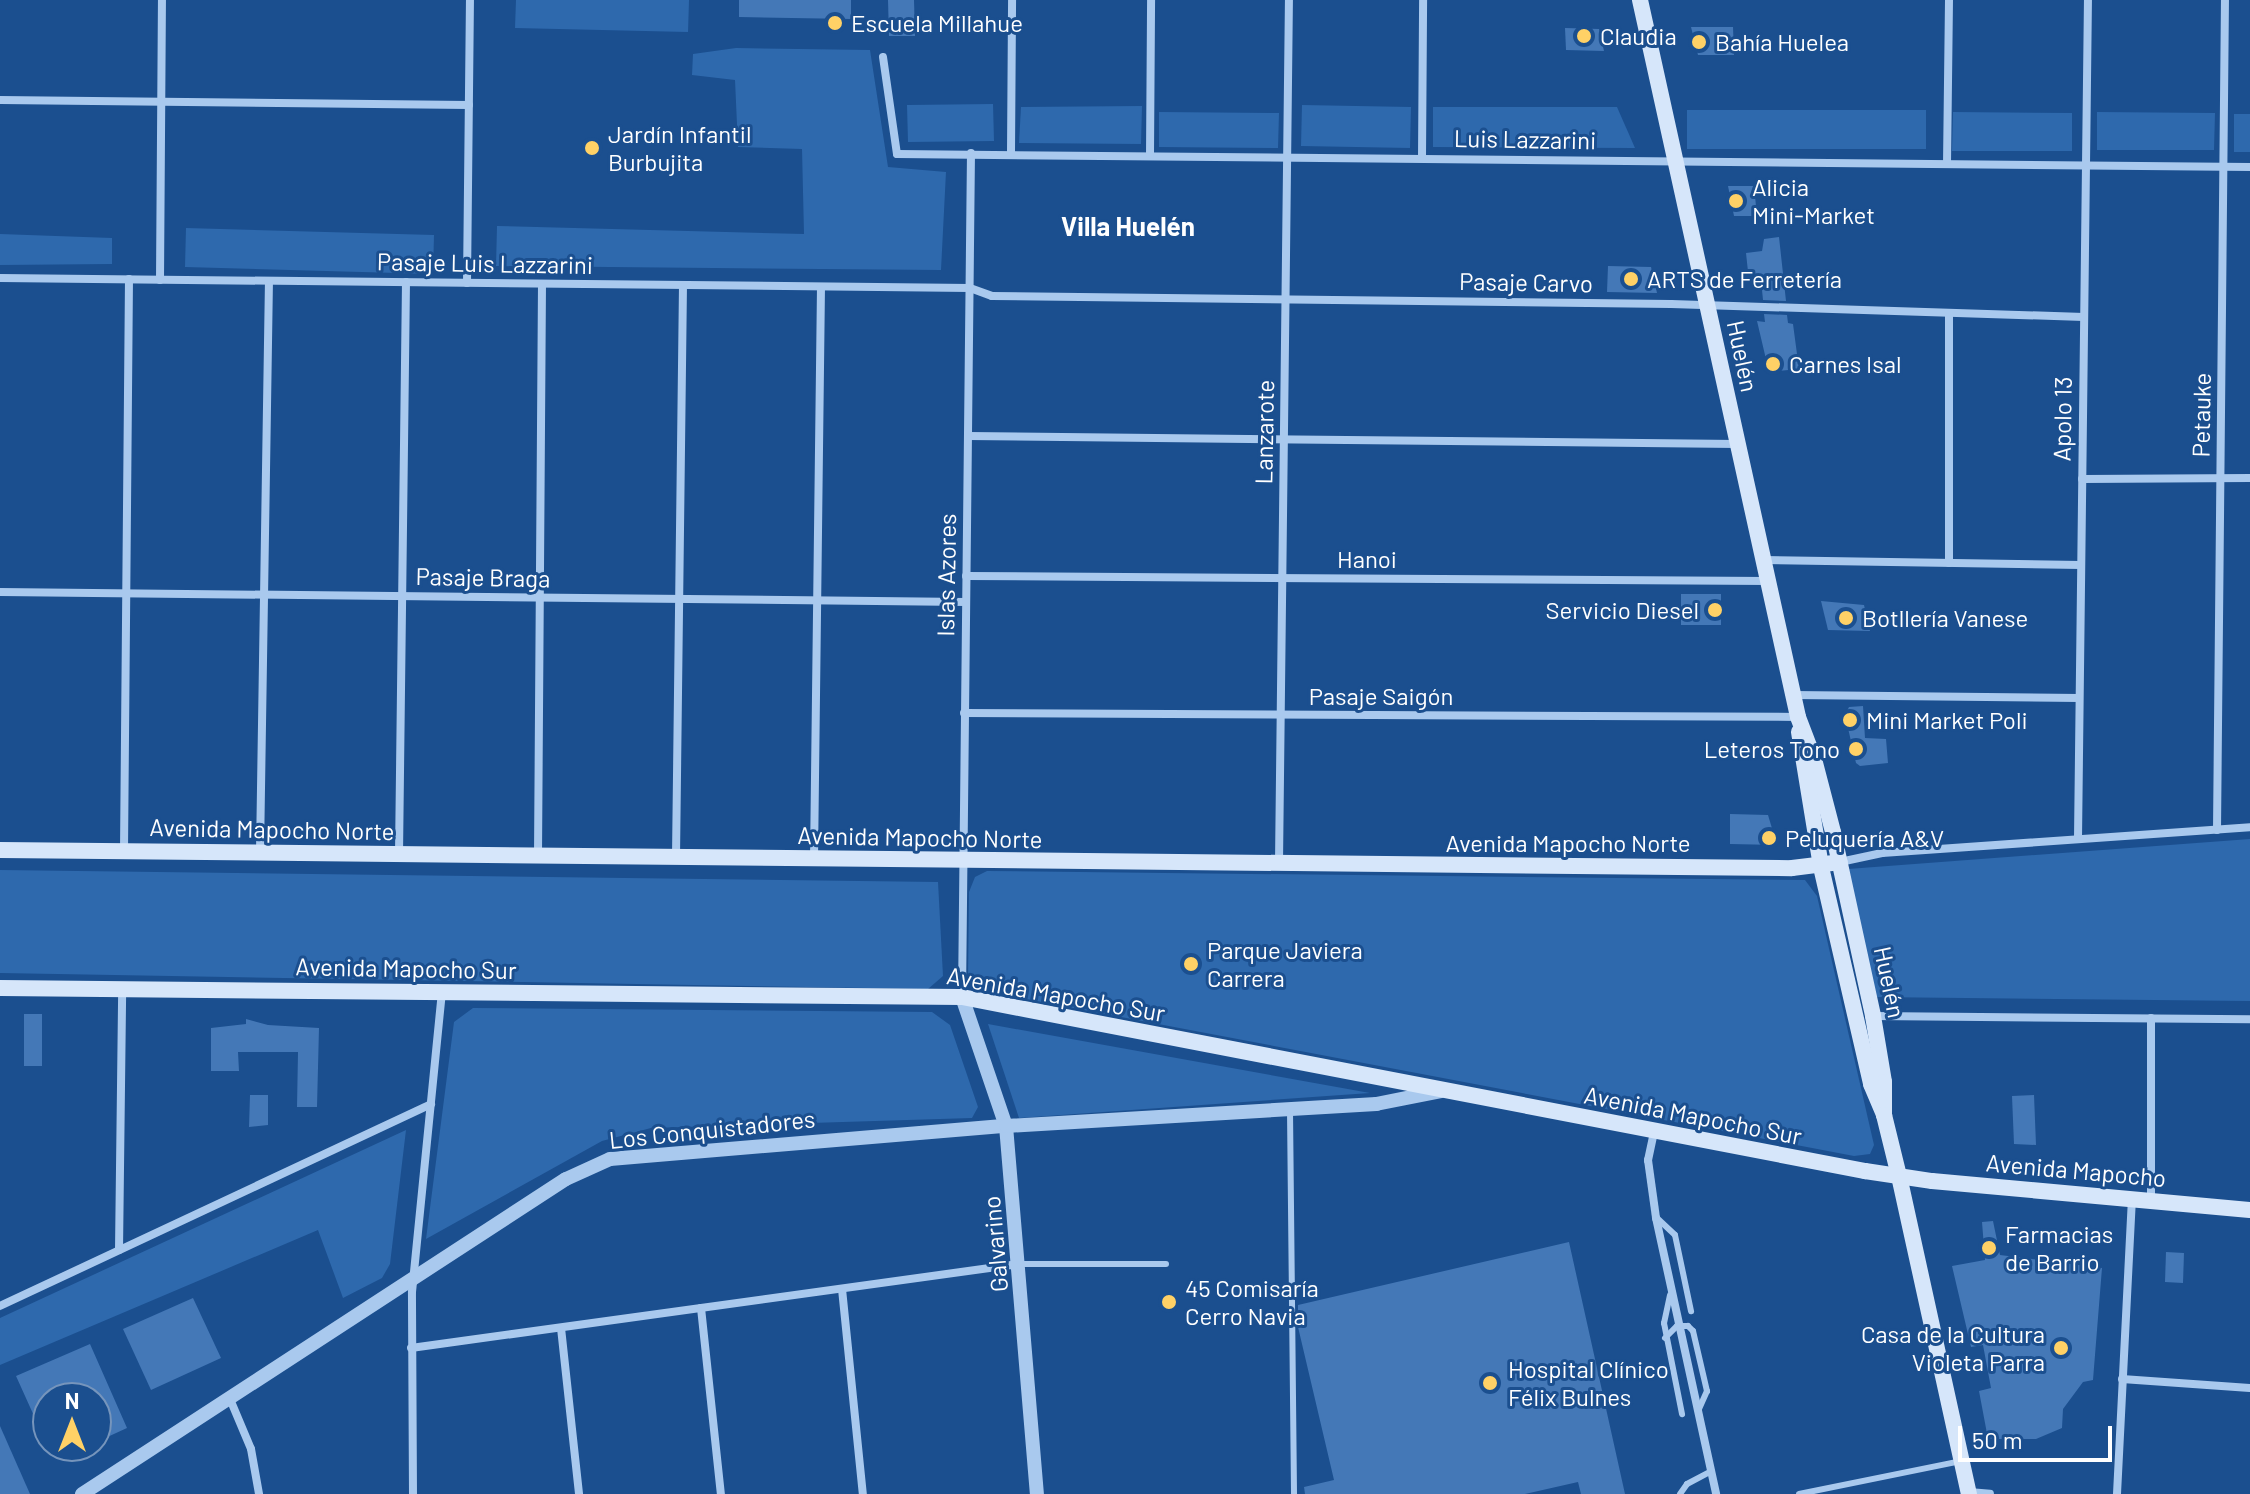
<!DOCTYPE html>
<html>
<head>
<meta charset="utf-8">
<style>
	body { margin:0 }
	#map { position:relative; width:2250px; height:1494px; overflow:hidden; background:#1b4f8f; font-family:Barlow,sans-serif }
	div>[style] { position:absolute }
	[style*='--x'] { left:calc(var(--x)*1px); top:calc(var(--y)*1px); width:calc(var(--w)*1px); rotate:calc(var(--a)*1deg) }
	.green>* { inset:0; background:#2e69ad }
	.building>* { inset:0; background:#4478b7 }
	.service>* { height:6px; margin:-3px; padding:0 3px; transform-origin:3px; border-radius:3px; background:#a9c9ee }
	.minor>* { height:8px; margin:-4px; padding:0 4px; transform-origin:4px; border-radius:4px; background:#a9c9ee }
	.tertiary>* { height:14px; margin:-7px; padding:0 7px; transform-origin:7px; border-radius:7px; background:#a9c9ee }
	.secondary>* { height:16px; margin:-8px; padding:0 8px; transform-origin:8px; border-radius:8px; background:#d6e6fa }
	.dots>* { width:22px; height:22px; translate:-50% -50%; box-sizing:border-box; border:4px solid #1b4f8f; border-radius:50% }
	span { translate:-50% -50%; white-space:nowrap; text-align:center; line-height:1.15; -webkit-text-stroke:6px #1b4f8f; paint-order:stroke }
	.poi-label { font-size:24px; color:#fff }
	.left { translate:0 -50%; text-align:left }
	.right { translate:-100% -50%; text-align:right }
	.street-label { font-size:24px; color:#fff }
	.neighbourhood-label { font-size:26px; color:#fff; font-weight:700 }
	.north { position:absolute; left:32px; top:1382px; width:80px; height:80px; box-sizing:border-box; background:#1b4f8f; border:2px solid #7695bc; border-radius:50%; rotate:0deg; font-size:22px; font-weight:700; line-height:32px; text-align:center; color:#fff }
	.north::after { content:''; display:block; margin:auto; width:28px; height:36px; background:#ffd166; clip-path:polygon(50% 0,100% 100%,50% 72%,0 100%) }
	.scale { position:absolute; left:1958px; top:1426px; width:154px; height:36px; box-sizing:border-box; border:4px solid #fff; border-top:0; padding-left:10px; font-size:24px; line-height:28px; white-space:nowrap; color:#fff; -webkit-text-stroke:6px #1b4f8f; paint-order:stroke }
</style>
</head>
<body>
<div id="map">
	<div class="green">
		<div style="clip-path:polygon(516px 0,689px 0,688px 32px,515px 28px)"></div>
		<div style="clip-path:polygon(736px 48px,870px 50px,888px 167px,946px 172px,941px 270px,496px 266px,497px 226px,804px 234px,802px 149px,738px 147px,735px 80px,692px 75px,693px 54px)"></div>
		<div style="clip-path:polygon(993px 104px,994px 141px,908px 142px,907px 105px)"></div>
		<div style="clip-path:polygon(1302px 105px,1411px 107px,1410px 148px,1301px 146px)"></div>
		<div style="clip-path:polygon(1142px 106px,1141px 144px,1019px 143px,1021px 107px)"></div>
		<div style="clip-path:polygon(1433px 107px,1617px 107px,1635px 148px,1433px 147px)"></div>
		<div style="clip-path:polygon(1687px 110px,1926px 110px,1926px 149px,1687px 149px)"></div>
		<div style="clip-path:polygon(1159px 112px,1279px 113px,1278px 148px,1159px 147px)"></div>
		<div style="clip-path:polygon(1953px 112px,2072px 113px,2072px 151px,1952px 151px)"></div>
		<div style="clip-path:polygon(2097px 112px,2215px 113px,2214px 150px,2097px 150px)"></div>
		<div style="clip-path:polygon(2234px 114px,2250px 114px,2250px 152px,2234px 152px)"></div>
		<div style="clip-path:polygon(186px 228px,434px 235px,433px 274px,185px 267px)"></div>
		<div style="clip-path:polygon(0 234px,112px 238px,112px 264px,0 265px)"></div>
		<div style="clip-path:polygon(2250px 839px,2250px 1001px,1872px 997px,1848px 869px)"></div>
		<div style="clip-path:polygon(0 870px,938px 882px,943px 976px,928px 989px,0 973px)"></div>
		<div style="clip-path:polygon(987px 871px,1805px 880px,1817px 896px,1874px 1145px,1870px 1154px,1854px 1156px,984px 991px,968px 978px,969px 892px,975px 877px)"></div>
		<div style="clip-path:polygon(473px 1008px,932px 1012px,950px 1025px,978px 1107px,972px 1118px,651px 1128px,602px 1141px,426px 1239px,454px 1022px)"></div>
		<div style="clip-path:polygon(988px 1024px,1370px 1093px,1019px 1118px)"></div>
		<div style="clip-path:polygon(406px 1130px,390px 1264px,382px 1278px,343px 1298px,318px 1230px,0 1365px,0 1318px)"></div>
	</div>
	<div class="building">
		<div style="clip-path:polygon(739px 0,851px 0,851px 19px,739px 17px)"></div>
		<div style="clip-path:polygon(888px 0,914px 0,915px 36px,889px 36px)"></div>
		<div style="clip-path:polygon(1691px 27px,1733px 27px,1734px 55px,1698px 55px)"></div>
		<div style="clip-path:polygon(1565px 28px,1599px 29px,1604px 51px,1566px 50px)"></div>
		<div style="clip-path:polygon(1728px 186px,1754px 186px,1757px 216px,1734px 216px)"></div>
		<div style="clip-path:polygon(1779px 237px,1786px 301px,1763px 300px,1761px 280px,1749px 281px,1746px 253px,1762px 251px,1764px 239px)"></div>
		<div style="clip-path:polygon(1608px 266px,1651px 267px,1657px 293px,1607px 292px)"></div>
		<div style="clip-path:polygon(1764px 314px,1787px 315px,1788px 323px,1793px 324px,1799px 369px,1769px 372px,1757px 321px,1765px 322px)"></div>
		<div style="clip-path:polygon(1681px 594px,1721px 594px,1721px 625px,1681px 625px)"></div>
		<div style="clip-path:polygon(1821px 601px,1864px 605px,1870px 631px,1828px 630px)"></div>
		<div style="clip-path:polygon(1863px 706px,1865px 738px,1886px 739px,1888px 763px,1860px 766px,1856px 763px,1845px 715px,1849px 707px)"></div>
		<div style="clip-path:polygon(1730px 814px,1768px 815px,1777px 845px,1730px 844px)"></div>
		<div style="clip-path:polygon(24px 1014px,42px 1014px,42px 1066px,24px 1066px)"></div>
		<div style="clip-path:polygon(246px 1019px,268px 1025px,319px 1028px,317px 1107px,297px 1107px,298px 1052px,238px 1052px,239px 1071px,211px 1071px,211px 1028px,246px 1024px)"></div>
		<div style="clip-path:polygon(250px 1095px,268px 1095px,268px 1125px,249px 1127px)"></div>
		<div style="clip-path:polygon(2034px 1095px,2036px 1145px,2014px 1144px,2012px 1096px)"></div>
		<div style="clip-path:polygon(1993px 1221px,2000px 1255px,2102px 1268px,2093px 1380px,2083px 1382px,2063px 1409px,2062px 1428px,2036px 1439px,1988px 1439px,1979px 1391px,1991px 1388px,1983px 1345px,1971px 1347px,1952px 1266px,1985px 1260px,1982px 1222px)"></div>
		<div style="clip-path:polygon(1569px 1242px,1625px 1494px,1581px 1494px,1578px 1482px,1525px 1494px,1305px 1494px,1304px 1487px,1334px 1480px,1298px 1327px,1298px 1305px)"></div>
		<div style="clip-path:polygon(2166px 1252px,2184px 1253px,2183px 1283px,2165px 1282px)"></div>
		<div style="clip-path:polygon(193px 1298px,221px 1358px,151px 1390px,123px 1329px)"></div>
		<div style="clip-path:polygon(90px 1344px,127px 1428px,103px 1439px,96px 1422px,96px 1398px,48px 1398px,48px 1447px,16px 1376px)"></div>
		<div style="clip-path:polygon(0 1426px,30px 1494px,0 1494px)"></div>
	</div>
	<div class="service">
		<div style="--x:1290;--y:1111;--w:383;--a:89.4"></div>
		<div style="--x:1658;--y:1219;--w:23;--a:43"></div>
		<div style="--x:1675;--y:1235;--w:78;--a:78.1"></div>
		<div style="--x:1019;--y:1264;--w:147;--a:0"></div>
		<div style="--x:1670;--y:1295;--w:29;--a:102"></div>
		<div style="--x:1664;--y:1323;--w:93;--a:78.8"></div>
		<div style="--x:1665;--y:1338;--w:17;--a:-45"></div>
		<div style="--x:1677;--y:1326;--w:11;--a:0"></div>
		<div style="--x:1688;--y:1326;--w:7;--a:45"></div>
		<div style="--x:1693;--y:1331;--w:62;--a:76.9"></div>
		<div style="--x:1707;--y:1391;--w:20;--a:114"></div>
		<div style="--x:1680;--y:1494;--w:12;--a:-55"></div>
		<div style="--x:1687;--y:1484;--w:27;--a:-28"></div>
		<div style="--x:1799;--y:1494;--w:165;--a:-11.5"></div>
	</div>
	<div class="minor">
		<div style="--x:883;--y:57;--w:98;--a:81.8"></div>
		<div style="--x:897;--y:154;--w:1353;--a:0.55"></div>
		<div style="--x:0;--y:100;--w:469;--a:0.6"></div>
		<div style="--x:1011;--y:153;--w:153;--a:-89.6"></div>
		<div style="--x:1150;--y:155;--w:155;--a:-89.6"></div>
		<div style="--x:1422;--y:158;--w:158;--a:-89.6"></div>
		<div style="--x:1947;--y:164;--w:164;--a:-89.3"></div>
		<div style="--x:0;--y:278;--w:970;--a:0.59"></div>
		<div style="--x:970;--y:288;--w:23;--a:20"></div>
		<div style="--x:992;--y:296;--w:679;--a:0.68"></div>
		<div style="--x:1671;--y:304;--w:413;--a:1.8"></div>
		<div style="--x:160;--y:280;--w:280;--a:-89.6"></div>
		<div style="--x:467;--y:283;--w:283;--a:-89.4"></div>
		<div style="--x:1949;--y:314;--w:249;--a:90"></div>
		<div style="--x:968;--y:436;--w:769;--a:0.6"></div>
		<div style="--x:2082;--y:479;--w:168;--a:-0.3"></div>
		<div style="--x:1763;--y:560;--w:318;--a:0.9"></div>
		<div style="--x:966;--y:576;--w:802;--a:0.36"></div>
		<div style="--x:0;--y:592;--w:966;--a:0.59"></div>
		<div style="--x:1793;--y:695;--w:286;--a:0.6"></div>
		<div style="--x:964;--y:713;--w:834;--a:0.27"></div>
		<div style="--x:2217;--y:830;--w:830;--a:-89.45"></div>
		<div style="--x:2078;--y:839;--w:839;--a:-89.32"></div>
		<div style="--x:124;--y:851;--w:572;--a:-89.5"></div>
		<div style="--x:260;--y:852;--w:571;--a:-89.1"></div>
		<div style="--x:399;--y:854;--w:572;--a:-89.3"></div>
		<div style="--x:538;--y:856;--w:572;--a:-89.6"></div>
		<div style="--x:676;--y:857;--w:572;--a:-89.3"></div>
		<div style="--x:814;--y:859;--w:572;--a:-89.3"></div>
		<div style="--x:1840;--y:862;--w:43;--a:-12.1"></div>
		<div style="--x:1882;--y:853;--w:369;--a:-4"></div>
		<div style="--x:1279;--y:863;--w:863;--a:-89.34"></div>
		<div style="--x:962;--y:997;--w:844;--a:-89.39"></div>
		<div style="--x:1873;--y:1016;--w:377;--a:0.5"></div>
		<div style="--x:1654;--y:1132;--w:29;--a:102"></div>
		<div style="--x:1648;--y:1160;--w:59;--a:82.1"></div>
		<div style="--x:1656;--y:1218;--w:282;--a:77.7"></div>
		<div style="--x:2151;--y:1200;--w:182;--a:-90"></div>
		<div style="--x:119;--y:1250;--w:260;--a:-89.3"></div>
		<div style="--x:842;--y:1289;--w:206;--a:84.2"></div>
		<div style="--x:0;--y:1306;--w:476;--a:-25.1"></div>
		<div style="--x:701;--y:1308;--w:187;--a:83.9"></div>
		<div style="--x:561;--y:1328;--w:167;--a:83.8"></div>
		<div style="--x:411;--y:1348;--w:614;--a:-7.87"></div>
		<div style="--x:2122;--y:1379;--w:128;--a:4"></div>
		<div style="--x:230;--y:1399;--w:54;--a:67.2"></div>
		<div style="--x:251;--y:1449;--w:46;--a:79.9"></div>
		<div style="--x:1969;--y:1492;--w:21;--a:5"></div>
		<div style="--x:413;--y:1494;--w:202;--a:-90.3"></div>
		<div style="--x:412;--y:1292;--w:301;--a:-84.3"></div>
		<div style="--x:2117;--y:1494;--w:295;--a:-87.1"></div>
	</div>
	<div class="tertiary">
		<div style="--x:962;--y:997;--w:136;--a:71.2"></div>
		<div style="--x:1006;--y:1126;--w:369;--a:85.2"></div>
		<div style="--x:82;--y:1494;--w:577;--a:-33.06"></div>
		<div style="--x:566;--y:1179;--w:48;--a:-24.4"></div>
		<div style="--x:610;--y:1159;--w:397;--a:-4.8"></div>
		<div style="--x:1006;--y:1126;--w:371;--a:-3.4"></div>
		<div style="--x:1376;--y:1104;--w:66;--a:-11.3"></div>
	</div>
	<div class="secondary">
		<div style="--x:1640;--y:0;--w:734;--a:77.57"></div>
		<div style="--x:1798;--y:717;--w:45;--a:69.1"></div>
		<div style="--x:1814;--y:759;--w:75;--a:75.4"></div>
		<div style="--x:1833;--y:832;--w:188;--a:77.7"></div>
		<div style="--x:1873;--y:1016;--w:67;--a:80.5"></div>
		<div style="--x:1884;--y:1082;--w:33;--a:90"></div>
		<div style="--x:1799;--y:732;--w:137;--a:80.7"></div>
		<div style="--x:1821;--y:867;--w:223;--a:77"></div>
		<div style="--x:1871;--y:1084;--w:34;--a:67"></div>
		<div style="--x:1884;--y:1115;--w:63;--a:76.2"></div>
		<div style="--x:1899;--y:1176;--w:326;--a:77.6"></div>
		<div style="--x:0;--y:850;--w:1792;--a:0.58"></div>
		<div style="--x:1792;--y:868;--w:48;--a:-7.1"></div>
		<div style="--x:0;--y:988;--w:962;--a:0.54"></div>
		<div style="--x:962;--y:997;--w:920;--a:10.91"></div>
		<div style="--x:1865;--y:1171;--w:68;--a:8.5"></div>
		<div style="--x:1932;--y:1181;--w:319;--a:5.2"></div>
	</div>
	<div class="dots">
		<div style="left:835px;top:23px;background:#ffd166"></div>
		<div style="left:1584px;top:36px;background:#ffd166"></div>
		<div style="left:1699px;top:42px;background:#ffd166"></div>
		<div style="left:592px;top:148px;background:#ffd166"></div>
		<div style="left:1736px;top:201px;background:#ffd166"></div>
		<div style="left:1631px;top:279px;background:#ffd166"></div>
		<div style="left:1773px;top:364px;background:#ffd166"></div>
		<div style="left:1715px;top:610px;background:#ffd166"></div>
		<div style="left:1846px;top:618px;background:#ffd166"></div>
		<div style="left:1850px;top:720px;background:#ffd166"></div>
		<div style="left:1856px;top:749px;background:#ffd166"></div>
		<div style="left:1769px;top:838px;background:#ffd166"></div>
		<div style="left:1191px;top:964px;background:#ffd166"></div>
		<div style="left:1989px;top:1248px;background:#ffd166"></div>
		<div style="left:1169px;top:1302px;background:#ffd166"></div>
		<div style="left:2061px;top:1348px;background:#ffd166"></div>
		<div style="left:1490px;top:1383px;background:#ffd166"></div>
	</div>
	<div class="poi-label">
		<span class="left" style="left:851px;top:23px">Escuela Millahue</span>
		<span class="left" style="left:1600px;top:36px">Claudia</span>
		<span class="left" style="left:1715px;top:42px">Bahía Huelea</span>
		<span class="left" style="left:608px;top:148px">Jardín Infantil<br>Burbujita</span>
		<span class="left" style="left:1752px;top:201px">Alicia<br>Mini-Market</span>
		<span class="left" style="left:1647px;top:279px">ARTS de Ferretería</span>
		<span class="left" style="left:1789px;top:364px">Carnes Isal</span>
		<span class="right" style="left:1699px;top:610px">Servicio Diesel</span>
		<span class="left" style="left:1862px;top:618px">Botllería Vanese</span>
		<span class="left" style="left:1866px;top:720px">Mini Market Poli</span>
		<span class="right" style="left:1840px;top:749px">Leteros Tono</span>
		<span class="left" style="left:1785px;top:838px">Peluquería A&amp;V</span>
		<span class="left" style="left:1207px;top:964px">Parque Javiera<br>Carrera</span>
		<span class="left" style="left:2005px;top:1248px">Farmacias<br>de Barrio</span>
		<span class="left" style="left:1185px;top:1302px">45 Comisaría<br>Cerro Navia</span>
		<span class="right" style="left:2045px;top:1348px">Casa de la Cultura<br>Violeta Parra</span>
		<span class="left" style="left:1508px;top:1383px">Hospital Clínico<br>Félix Bulnes</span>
	</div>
	<div class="street-label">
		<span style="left:1525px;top:139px;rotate:1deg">Luis Lazzarini</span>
		<span style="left:485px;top:263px;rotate:1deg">Pasaje Luis Lazzarini</span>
		<span style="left:1526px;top:282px;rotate:1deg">Pasaje Carvo</span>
		<span style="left:1743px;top:356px;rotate:78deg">Huelén</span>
		<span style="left:2201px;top:415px;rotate:-89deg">Petauke</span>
		<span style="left:2062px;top:419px;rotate:-89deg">Apolo 13</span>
		<span style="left:1264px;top:432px;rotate:-89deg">Lanzarote</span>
		<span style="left:1367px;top:559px">Hanoi</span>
		<span style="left:946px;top:575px;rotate:-89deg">Islas Azores</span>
		<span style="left:483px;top:577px;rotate:1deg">Pasaje Braga</span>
		<span style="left:1381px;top:696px">Pasaje Saigón</span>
		<span style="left:272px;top:829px;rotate:1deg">Avenida Mapocho Norte</span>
		<span style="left:920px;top:837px;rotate:1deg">Avenida Mapocho Norte</span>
		<span style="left:1568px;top:843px">Avenida Mapocho Norte</span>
		<span style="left:406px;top:968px;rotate:1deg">Avenida Mapocho Sur</span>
		<span style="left:1890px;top:982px;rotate:78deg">Huelén</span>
		<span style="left:1056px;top:994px;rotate:10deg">Avenida Mapocho Sur</span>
		<span style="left:1693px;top:1115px;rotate:11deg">Avenida Mapocho Sur</span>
		<span style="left:712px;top:1129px;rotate:-6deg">Los Conquistadores</span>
		<span style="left:2076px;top:1170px;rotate:5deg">Avenida Mapocho</span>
		<span style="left:995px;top:1244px;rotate:-95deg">Galvarino</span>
	</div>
	<div class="neighbourhood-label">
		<span style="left:1128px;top:226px">Villa Huelén</span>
	</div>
	<div class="north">N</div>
	<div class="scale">50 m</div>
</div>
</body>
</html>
